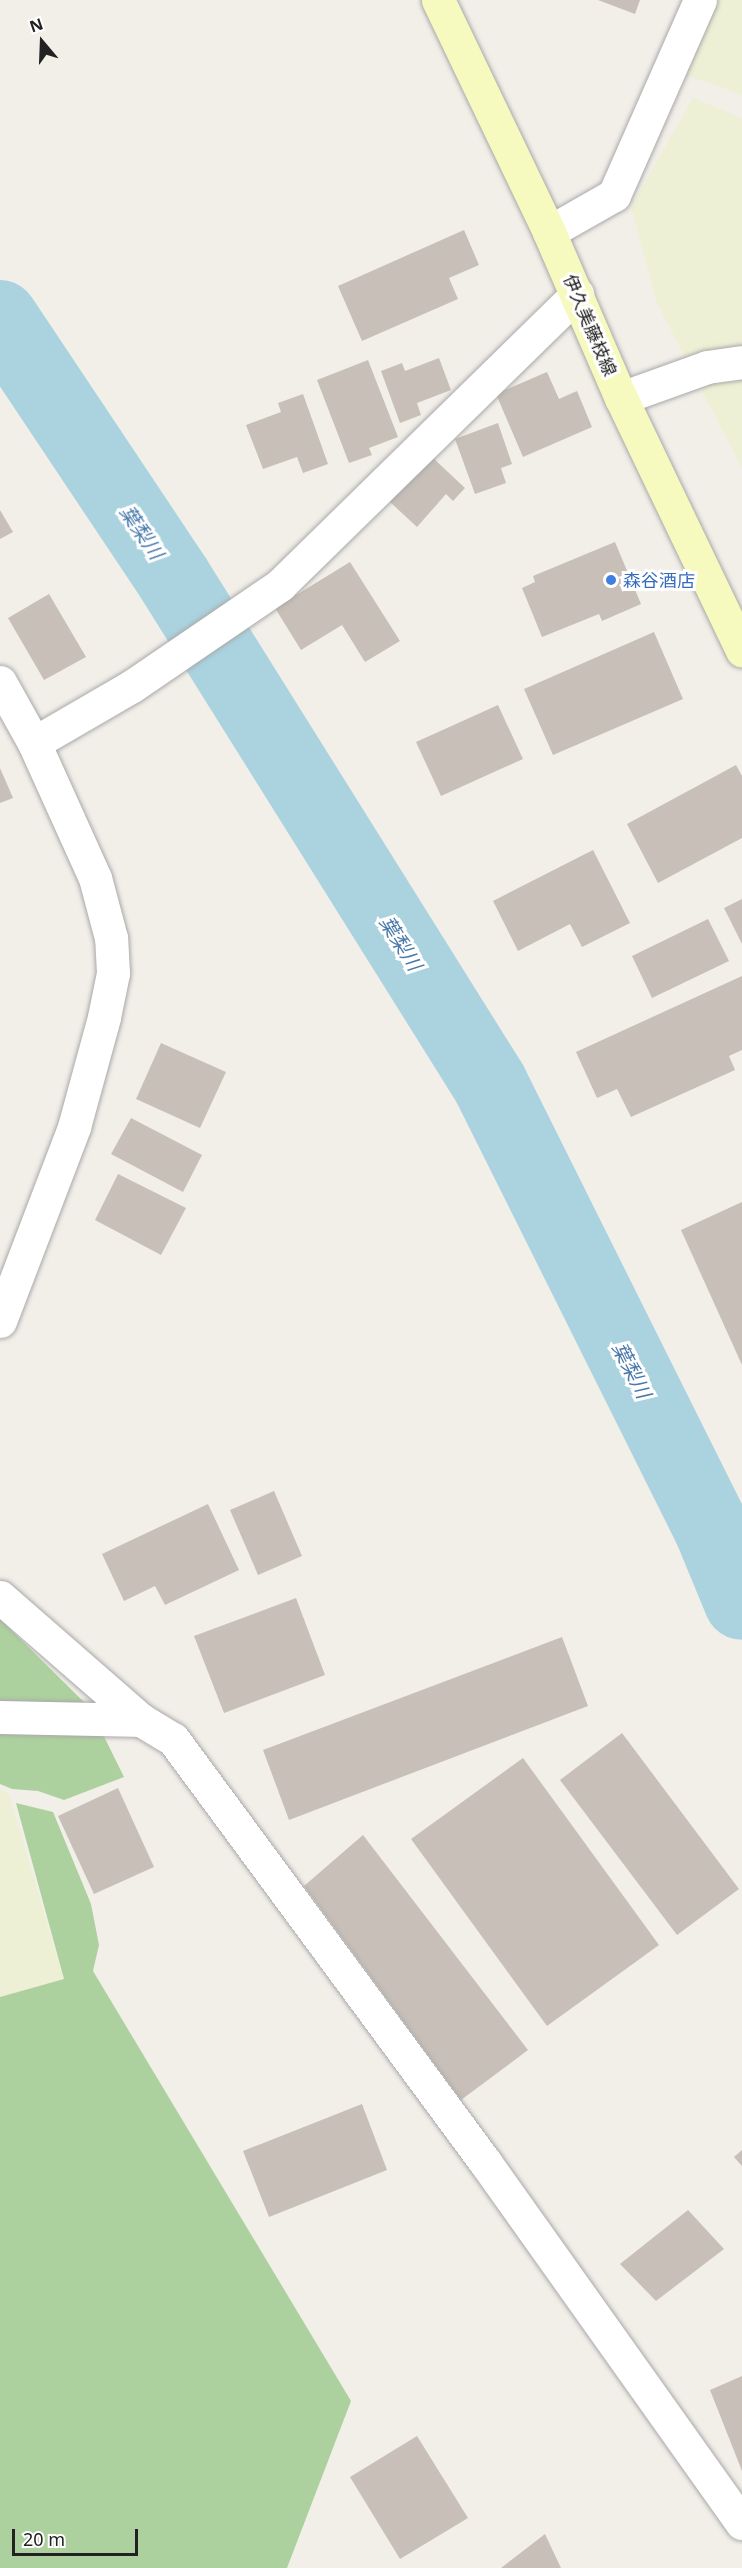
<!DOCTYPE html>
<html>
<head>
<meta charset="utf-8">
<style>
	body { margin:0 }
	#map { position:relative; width:742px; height:2568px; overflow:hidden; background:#f2efe9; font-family:"Noto Sans","Noto Sans JP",sans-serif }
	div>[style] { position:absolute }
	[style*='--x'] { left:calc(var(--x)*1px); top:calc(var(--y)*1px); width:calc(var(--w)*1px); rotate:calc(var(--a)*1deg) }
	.farmland>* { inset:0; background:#eef0d5 }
	.forest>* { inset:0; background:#add19e }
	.river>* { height:76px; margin:-38px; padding:0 38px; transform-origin:38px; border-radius:38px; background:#aad3df }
	.building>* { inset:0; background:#c7bfb8 }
	.roads { filter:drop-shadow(0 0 2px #a9a9a9) drop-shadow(0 0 2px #a9a9a9) }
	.street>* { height:33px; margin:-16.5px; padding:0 16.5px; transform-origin:16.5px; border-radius:16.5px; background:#fff }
	.secondary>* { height:33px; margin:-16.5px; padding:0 16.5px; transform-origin:16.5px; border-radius:16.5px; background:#f7fabf }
	.dots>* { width:16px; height:16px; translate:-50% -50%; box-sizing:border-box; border:3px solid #fff; border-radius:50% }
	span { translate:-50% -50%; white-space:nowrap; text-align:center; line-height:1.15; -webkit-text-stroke:6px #fff; paint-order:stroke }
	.street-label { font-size:18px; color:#222 }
	.shop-label { font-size:18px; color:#366cbe }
	.left { translate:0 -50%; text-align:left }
	.water-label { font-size:20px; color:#4a7aab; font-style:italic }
	.north { position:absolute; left:12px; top:12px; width:60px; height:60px; -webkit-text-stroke:4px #fff; paint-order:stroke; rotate:341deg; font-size:16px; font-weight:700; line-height:24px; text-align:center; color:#222 }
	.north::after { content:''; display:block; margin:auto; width:21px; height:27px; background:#222; clip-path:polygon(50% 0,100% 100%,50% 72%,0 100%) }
	.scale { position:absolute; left:12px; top:2529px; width:126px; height:27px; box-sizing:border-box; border:3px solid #222; border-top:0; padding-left:8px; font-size:18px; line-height:21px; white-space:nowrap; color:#222; -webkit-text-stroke:4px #fff; paint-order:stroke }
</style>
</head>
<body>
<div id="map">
	<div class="farmland">
		<div style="clip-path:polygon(701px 0,742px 0,742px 95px,675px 71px)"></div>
		<div style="clip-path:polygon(693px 98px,742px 118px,742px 469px,657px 303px,631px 207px)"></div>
		<div style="clip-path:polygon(0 1789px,9px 1794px,64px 1980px,0 1997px)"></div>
	</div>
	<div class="forest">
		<div style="clip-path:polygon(0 1619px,90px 1708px,124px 1777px,64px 1800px,38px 1791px,12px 1789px,0 1784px)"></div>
		<div style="clip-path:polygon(16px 1803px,53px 1812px,91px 1904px,99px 1945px,93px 1971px,351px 2401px,287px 2568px,0 2568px,0 1997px,64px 1979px)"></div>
	</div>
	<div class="river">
		<div style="--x:0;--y:318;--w:314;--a:56.3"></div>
		<div style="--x:174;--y:579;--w:596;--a:57.96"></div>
		<div style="--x:490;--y:1084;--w:495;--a:63.5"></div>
		<div style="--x:711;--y:1527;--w:81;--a:67.5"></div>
	</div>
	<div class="building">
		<div style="clip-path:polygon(598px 0,640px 0,635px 14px)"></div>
		<div style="clip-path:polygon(464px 230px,479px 265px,449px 278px,458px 299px,362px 341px,338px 286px)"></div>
		<div style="clip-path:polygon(439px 358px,451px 390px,417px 403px,421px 415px,400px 423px,381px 371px,402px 363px,405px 371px)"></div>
		<div style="clip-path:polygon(368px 360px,398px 437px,369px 448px,372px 455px,349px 463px,317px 380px)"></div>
		<div style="clip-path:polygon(547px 372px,559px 399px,577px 391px,592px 427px,523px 457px,496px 394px)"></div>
		<div style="clip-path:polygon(303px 394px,328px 464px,303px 473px,297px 457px,263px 469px,246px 425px,281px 412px,278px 403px)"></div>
		<div style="clip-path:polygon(498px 423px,512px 464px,501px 468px,506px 483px,475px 494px,455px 439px)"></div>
		<div style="clip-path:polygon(432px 457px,465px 488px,453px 501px,446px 494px,417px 527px,390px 502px)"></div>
		<div style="clip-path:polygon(0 510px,13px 532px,0 539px)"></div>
		<div style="clip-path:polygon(615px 542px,641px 604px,602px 621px,599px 614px,542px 637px,522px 588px,535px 582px,533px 576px)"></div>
		<div style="clip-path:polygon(350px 562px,400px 641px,365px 662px,342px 625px,301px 650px,275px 608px)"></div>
		<div style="clip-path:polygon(49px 594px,86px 657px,44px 680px,8px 618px)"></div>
		<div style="clip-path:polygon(654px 632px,683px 699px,553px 755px,524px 689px)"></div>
		<div style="clip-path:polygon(498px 705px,523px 759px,441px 796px,416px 742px)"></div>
		<div style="clip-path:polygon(736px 765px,742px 776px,742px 838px,658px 883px,627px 824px)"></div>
		<div style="clip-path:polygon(0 768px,13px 798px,0 803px)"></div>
		<div style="clip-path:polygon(593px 850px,630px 923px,582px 947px,570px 924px,518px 951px,493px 901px)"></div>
		<div style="clip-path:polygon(742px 899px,742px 944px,724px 908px)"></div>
		<div style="clip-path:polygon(708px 919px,729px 961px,652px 998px,632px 956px)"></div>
		<div style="clip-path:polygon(742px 976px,742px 1050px,729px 1056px,735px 1070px,631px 1117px,617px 1089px,597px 1098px,576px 1052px)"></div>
		<div style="clip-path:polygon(161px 1043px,226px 1072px,200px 1128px,136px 1099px)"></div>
		<div style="clip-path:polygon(131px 1118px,202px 1155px,183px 1192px,111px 1154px)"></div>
		<div style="clip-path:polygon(118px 1174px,186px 1208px,161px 1255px,95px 1220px)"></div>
		<div style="clip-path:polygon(742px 1202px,742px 1365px,681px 1230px)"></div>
		<div style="clip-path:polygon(274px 1491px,302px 1556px,258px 1575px,230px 1510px)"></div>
		<div style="clip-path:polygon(208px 1504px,239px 1570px,165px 1605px,155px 1586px,124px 1601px,102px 1554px)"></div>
		<div style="clip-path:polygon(296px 1598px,325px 1675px,224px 1713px,194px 1636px)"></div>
		<div style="clip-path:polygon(562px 1637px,588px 1706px,289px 1820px,263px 1750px)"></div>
		<div style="clip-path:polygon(622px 1733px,739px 1889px,677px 1935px,560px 1780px)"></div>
		<div style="clip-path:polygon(523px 1758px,659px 1945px,547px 2026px,411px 1839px)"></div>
		<div style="clip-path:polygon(118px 1788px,154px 1867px,94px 1894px,58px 1816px)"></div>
		<div style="clip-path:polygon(363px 1835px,528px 2050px,461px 2100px,304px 1886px)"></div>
		<div style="clip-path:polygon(362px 2104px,387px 2170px,269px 2217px,243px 2151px)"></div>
		<div style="clip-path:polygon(742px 2150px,742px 2166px,734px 2157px)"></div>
		<div style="clip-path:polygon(688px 2210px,724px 2249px,656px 2301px,620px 2264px)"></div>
		<div style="clip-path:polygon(742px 2376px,742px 2471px,710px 2390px)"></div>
		<div style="clip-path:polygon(417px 2436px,468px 2518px,400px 2559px,350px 2477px)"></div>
		<div style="clip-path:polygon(545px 2534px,561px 2568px,501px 2568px)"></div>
	</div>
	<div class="roads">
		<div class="street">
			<div style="--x:549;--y:232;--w:75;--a:-29.6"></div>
			<div style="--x:614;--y:195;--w:213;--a:-66.2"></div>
			<div style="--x:621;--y:398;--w:91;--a:-19.8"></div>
			<div style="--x:707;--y:367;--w:35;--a:-8"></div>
			<div style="--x:0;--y:682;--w:70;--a:60.9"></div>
			<div style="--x:0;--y:1321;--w:208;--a:-69.1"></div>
			<div style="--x:74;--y:1127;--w:114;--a:-74.7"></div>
			<div style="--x:104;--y:1017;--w:45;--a:-78.4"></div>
			<div style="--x:113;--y:973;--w:35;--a:-93"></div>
			<div style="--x:111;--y:938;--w:62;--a:-104.9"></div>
			<div style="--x:95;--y:878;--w:148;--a:-114.3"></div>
			<div style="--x:34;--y:743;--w:113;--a:-30.2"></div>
			<div style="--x:132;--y:686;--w:179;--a:-34.3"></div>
			<div style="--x:280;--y:585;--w:416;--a:-44.4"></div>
			<div style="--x:0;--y:1597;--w:187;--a:41.1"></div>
			<div style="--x:141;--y:1720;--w:37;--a:31"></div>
			<div style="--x:173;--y:1739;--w:526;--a:53.59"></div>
			<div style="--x:485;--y:2162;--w:443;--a:54.6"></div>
			<div style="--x:0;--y:1717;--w:141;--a:1.2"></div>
		</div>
		<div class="secondary">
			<div style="--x:438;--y:0;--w:257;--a:64.4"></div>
			<div style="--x:549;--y:232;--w:181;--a:66.6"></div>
			<div style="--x:621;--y:398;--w:280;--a:64.4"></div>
		</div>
	</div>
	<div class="dots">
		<div style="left:611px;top:580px;background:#3f7fe0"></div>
	</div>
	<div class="street-label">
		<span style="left:590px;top:325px;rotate:67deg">伊久美藤枝線</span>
	</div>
	<div class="shop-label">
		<span class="left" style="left:623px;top:580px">森谷酒店</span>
	</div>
	<div class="water-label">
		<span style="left:142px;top:532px;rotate:56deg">葉梨川</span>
		<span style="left:401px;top:943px;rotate:58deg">葉梨川</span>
		<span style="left:632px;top:1370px;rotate:63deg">葉梨川</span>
	</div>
	<div class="north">N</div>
	<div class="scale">20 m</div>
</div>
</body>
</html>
